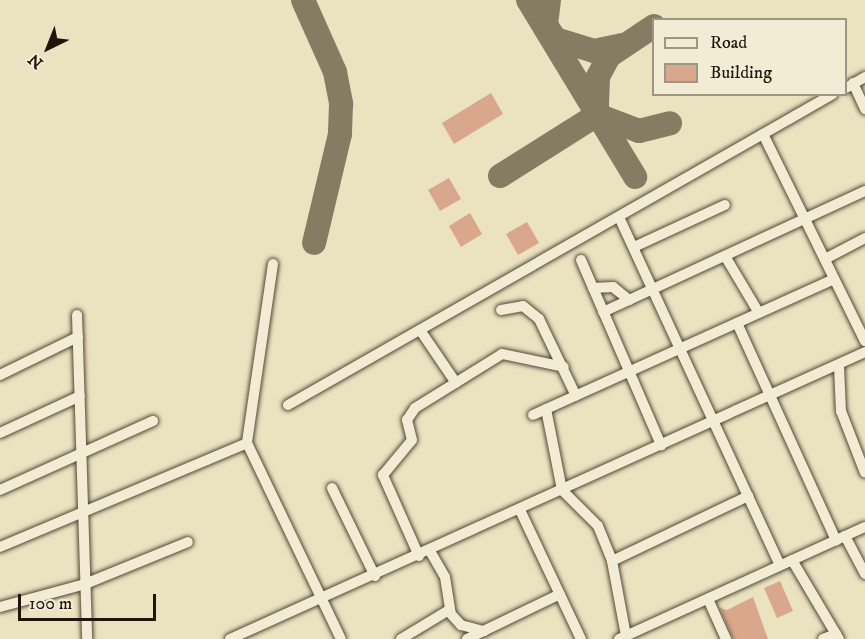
<!DOCTYPE html>
<html>
<head>
<meta charset="utf-8">
<style>
	body { margin:0 }
	#map { position:relative; width:865px; height:639px; overflow:hidden; background:#ebe2bf; font-family:"IM FELL DW Pica",serif }
	div>[style] { position:absolute }
	[style*='--x'] { left:calc(var(--x)*1px); top:calc(var(--y)*1px); width:calc(var(--w)*1px); rotate:calc(var(--a)*1deg) }
	.taxiway>* { height:24px; margin:-12px; padding:0 12px; transform-origin:12px; border-radius:12px; background:#857c64 }
	.building>* { inset:0; background:#d9a78c }
	.roads { filter:drop-shadow(0 0 2px #524837) drop-shadow(0 0 2px #524837) }
	.minor>* { height:10px; margin:-5px; padding:0 5px; transform-origin:5px; border-radius:5px; background:#f2ecd5 }
	span { translate:-50% -50%; white-space:nowrap; text-align:center; line-height:1.15; -webkit-text-stroke:6px #f2ecd5; paint-order:stroke }
	.legend { position:absolute; left:652px; top:18px; width:195px; height:78px; box-sizing:border-box; background:#f2ecd5; border:2px solid #9e9684; margin:0; padding:8px 10px; list-style:none; font-size:18px; color:#1f150a }
	.legend li { display:flex; align-items:center; gap:12px; height:30px }
	.legend b { width:30px; border:2px solid #9e9684 }
	.north { position:absolute; left:18px; top:18px; width:60px; height:60px; -webkit-text-stroke:4px #f2ecd5; paint-order:stroke; rotate:223deg; font-size:16px; font-weight:700; line-height:24px; text-align:center; color:#1f150a }
	.north::after { content:''; display:block; margin:auto; width:21px; height:27px; background:#1f150a; clip-path:polygon(50% 0,100% 100%,50% 72%,0 100%) }
	.scale { position:absolute; left:18px; top:594px; width:138px; height:27px; box-sizing:border-box; border:3px solid #1f150a; border-top:0; padding-left:8px; font-size:18px; line-height:21px; white-space:nowrap; color:#1f150a; -webkit-text-stroke:4px #f2ecd5; paint-order:stroke }
</style>
</head>
<body>
<div id="map">
	<div class="taxiway">
		<div style="--x:303;--y:0;--w:79;--a:66"></div>
		<div style="--x:335;--y:72;--w:33;--a:79"></div>
		<div style="--x:341;--y:104;--w:30;--a:92"></div>
		<div style="--x:340;--y:134;--w:112;--a:103.4"></div>
		<div style="--x:528;--y:0;--w:207;--a:58.8"></div>
		<div style="--x:549;--y:0;--w:25;--a:97"></div>
		<div style="--x:546;--y:25;--w:17;--a:57"></div>
		<div style="--x:555;--y:39;--w:41;--a:17.1"></div>
		<div style="--x:594;--y:51;--w:29;--a:-12"></div>
		<div style="--x:654;--y:26;--w:54;--a:146.3"></div>
		<div style="--x:609;--y:56;--w:24;--a:118"></div>
		<div style="--x:598;--y:77;--w:38;--a:92"></div>
		<div style="--x:597;--y:115;--w:45;--a:20.9"></div>
		<div style="--x:639;--y:131;--w:32;--a:-14"></div>
		<div style="--x:500;--y:176;--w:115;--a:-32.2"></div>
	</div>
	<div class="building">
		<div style="clip-path:polygon(491px 93px,503px 114px,454px 144px,442px 123px)"></div>
		<div style="clip-path:polygon(449px 178px,461px 199px,440px 211px,428px 190px)"></div>
		<div style="clip-path:polygon(470px 213px,482px 234px,461px 247px,449px 226px)"></div>
		<div style="clip-path:polygon(527px 222px,539px 243px,518px 255px,506px 234px)"></div>
		<div style="clip-path:polygon(780px 581px,793px 611px,777px 618px,764px 588px)"></div>
		<div style="clip-path:polygon(753px 597px,768px 639px,733px 639px,720px 608px,727px 610px)"></div>
	</div>
	<div class="roads">
		<div class="minor">
			<div style="--x:853;--y:83;--w:29;--a:65"></div>
			<div style="--x:846;--y:88;--w:22;--a:-30"></div>
			<div style="--x:763;--y:134;--w:231;--a:63.8"></div>
			<div style="--x:619;--y:217;--w:383;--a:65.2"></div>
			<div style="--x:634;--y:247;--w:100;--a:-24.8"></div>
			<div style="--x:725;--y:256;--w:66;--a:59.2"></div>
			<div style="--x:825;--y:259;--w:45;--a:-27.7"></div>
			<div style="--x:581;--y:260;--w:202;--a:66.6"></div>
			<div style="--x:273;--y:264;--w:181;--a:98.3"></div>
			<div style="--x:247;--y:443;--w:217;--a:64.4"></div>
			<div style="--x:593;--y:288;--w:20;--a:-3"></div>
			<div style="--x:613;--y:287;--w:21;--a:39"></div>
			<div style="--x:501;--y:310;--w:22;--a:-10"></div>
			<div style="--x:523;--y:306;--w:21;--a:39"></div>
			<div style="--x:539;--y:319;--w:85;--a:64.3"></div>
			<div style="--x:603;--y:312;--w:289;--a:-24.8"></div>
			<div style="--x:77;--y:315;--w:324;--a:88.2"></div>
			<div style="--x:737;--y:323;--w:239;--a:65.5"></div>
			<div style="--x:420;--y:330;--w:64;--a:55.8"></div>
			<div style="--x:839;--y:366;--w:45;--a:87.5"></div>
			<div style="--x:841;--y:411;--w:66;--a:68.8"></div>
			<div style="--x:0;--y:375;--w:87;--a:-26"></div>
			<div style="--x:288;--y:405;--w:627;--a:-29.71"></div>
			<div style="--x:546;--y:409;--w:83;--a:78.8"></div>
			<div style="--x:562;--y:490;--w:51;--a:45"></div>
			<div style="--x:598;--y:526;--w:38;--a:68"></div>
			<div style="--x:612;--y:561;--w:76;--a:79.4"></div>
			<div style="--x:533;--y:415;--w:330;--a:-24.3"></div>
			<div style="--x:0;--y:433;--w:88;--a:-24.8"></div>
			<div style="--x:332;--y:488;--w:98;--a:64"></div>
			<div style="--x:0;--y:490;--w:168;--a:-24.3"></div>
			<div style="--x:520;--y:510;--w:143;--a:64.7"></div>
			<div style="--x:845;--y:536;--w:43;--a:62.2"></div>
			<div style="--x:0;--y:547;--w:268;--a:-22.8"></div>
			<div style="--x:430;--y:551;--w:30;--a:60"></div>
			<div style="--x:445;--y:577;--w:37;--a:81"></div>
			<div style="--x:451;--y:614;--w:15;--a:48"></div>
			<div style="--x:461;--y:625;--w:24;--a:15"></div>
			<div style="--x:419;--y:556;--w:89;--a:-114"></div>
			<div style="--x:383;--y:475;--w:45;--a:-50.4"></div>
			<div style="--x:412;--y:440;--w:21;--a:-104"></div>
			<div style="--x:407;--y:420;--w:14;--a:-56"></div>
			<div style="--x:415;--y:408;--w:102;--a:-31.8"></div>
			<div style="--x:502;--y:354;--w:63;--a:11.8"></div>
			<div style="--x:792;--y:560;--w:92;--a:59.3"></div>
			<div style="--x:612;--y:561;--w:151;--a:-25.5"></div>
			<div style="--x:708;--y:599;--w:44;--a:65.8"></div>
			<div style="--x:0;--y:607;--w:88;--a:-15.1"></div>
			<div style="--x:85;--y:584;--w:111;--a:-22.2"></div>
			<div style="--x:230;--y:639;--w:697;--a:-24.32"></div>
			<div style="--x:401;--y:639;--w:56;--a:-31.1"></div>
			<div style="--x:467;--y:639;--w:103;--a:-25.8"></div>
			<div style="--x:619;--y:639;--w:270;--a:-24.5"></div>
			<div style="--x:823;--y:639;--w:14;--a:-21"></div>
		</div>
	</div>
	<ul class="legend">
	<li><b style="height:8px;background:#f2ecd5"></b>Road</li>
	<li><b style="height:16px;background:#d9a78c"></b>Building</li>
	</ul>
	<div class="north">N</div>
	<div class="scale">100 m</div>
</div>
</body>
</html>
